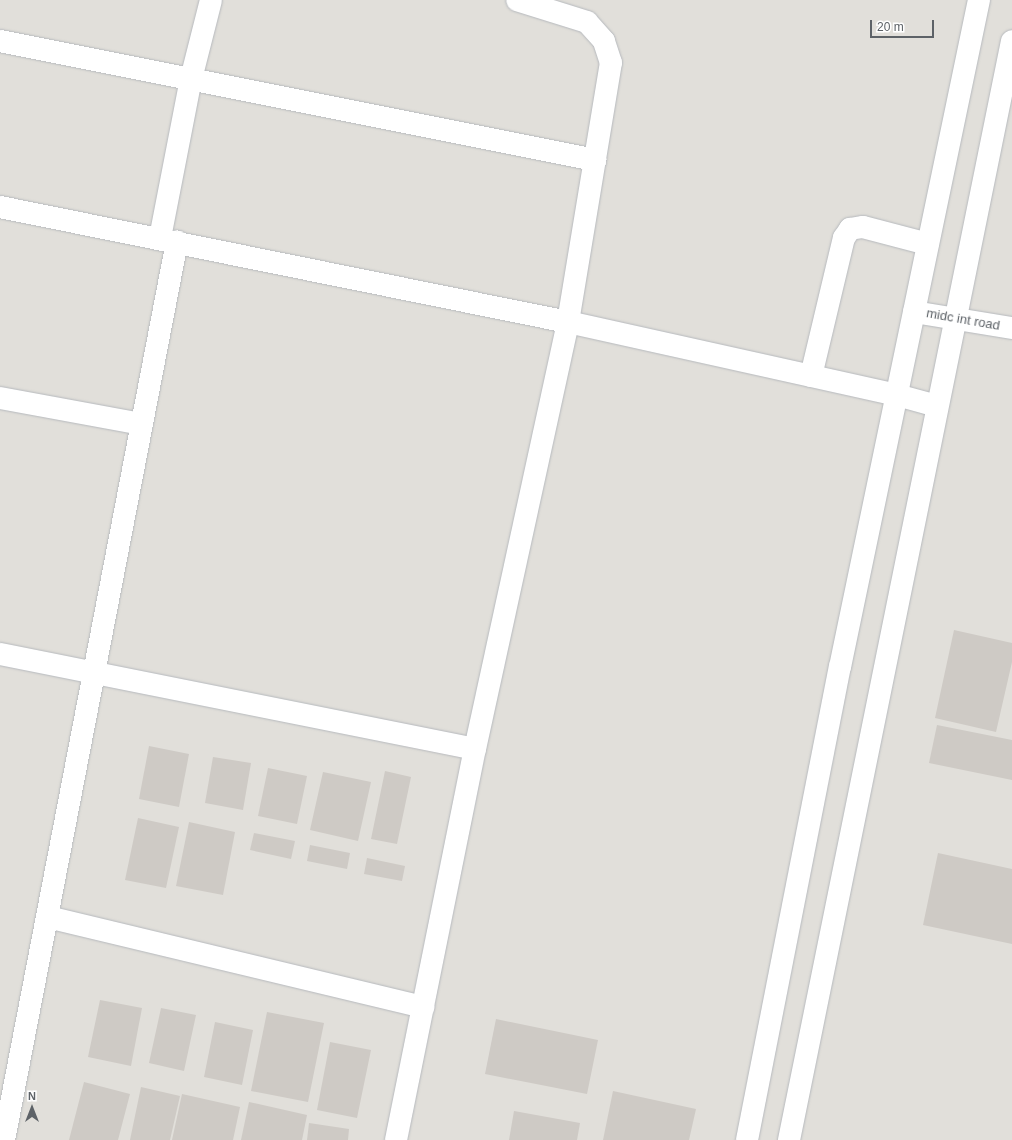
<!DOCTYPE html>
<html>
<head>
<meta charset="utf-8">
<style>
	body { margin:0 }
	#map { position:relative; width:1012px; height:1140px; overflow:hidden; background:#f1eee6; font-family:Arial,sans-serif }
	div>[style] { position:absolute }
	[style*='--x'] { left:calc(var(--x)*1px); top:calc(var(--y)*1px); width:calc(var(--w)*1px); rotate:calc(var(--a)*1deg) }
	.industrial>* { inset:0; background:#e1dfda }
	.building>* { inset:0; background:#cecac5 }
	.roads { filter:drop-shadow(0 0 1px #b6b9bd) drop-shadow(0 0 1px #b6b9bd) }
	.minor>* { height:22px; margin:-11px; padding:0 11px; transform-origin:11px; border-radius:11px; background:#fff }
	span { translate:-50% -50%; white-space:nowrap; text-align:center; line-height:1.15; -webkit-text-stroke:3.5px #fff; paint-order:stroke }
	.street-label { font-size:13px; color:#5d6267 }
	.north { position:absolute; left:12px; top:1088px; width:40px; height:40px; -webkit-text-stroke:3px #fff; paint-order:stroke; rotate:0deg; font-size:11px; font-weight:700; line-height:16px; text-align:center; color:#5d6267 }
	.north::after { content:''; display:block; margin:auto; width:14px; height:18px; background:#5d6267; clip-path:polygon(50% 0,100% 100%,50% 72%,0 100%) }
	.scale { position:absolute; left:870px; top:20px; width:64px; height:18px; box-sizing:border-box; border:2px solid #5d6267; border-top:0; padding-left:5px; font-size:12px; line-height:14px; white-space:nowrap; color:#5d6267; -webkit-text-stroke:3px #fff; paint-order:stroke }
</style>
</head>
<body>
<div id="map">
	<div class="industrial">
		<div style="clip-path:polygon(0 0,1012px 0,1012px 1140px,0 1140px)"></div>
	</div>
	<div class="building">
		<div style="clip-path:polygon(954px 630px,1012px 643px,1012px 662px,996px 732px,935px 718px)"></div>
		<div style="clip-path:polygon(937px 725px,1012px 740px,1012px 780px,929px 763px)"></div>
		<div style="clip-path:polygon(149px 746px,189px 754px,179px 807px,139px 799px)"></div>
		<div style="clip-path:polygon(213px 757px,251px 763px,243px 810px,205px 803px)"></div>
		<div style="clip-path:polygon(268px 768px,307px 776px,297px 824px,258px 816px)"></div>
		<div style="clip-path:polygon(385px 771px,411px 777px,397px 844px,371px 839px)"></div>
		<div style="clip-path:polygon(323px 772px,371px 782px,358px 841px,310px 830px)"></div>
		<div style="clip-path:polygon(138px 818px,179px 827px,166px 888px,125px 880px)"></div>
		<div style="clip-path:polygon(189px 822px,235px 832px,223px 895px,176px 886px)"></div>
		<div style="clip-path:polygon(254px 833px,295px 841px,291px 859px,250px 850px)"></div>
		<div style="clip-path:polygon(310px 845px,350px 853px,347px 869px,307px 861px)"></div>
		<div style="clip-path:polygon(938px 853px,1012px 869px,1012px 944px,923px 925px)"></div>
		<div style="clip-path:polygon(367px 858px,405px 866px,402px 881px,364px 874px)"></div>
		<div style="clip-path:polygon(100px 1000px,142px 1008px,131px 1066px,88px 1057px)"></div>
		<div style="clip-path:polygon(161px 1008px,196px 1015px,184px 1071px,149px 1063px)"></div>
		<div style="clip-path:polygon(267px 1012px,324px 1023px,308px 1102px,251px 1091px)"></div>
		<div style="clip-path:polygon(496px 1019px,598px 1040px,587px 1094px,485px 1074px)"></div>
		<div style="clip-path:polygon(215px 1022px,253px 1030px,242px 1085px,204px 1077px)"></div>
		<div style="clip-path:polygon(330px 1042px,371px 1050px,357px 1118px,317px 1110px)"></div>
		<div style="clip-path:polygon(84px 1082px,130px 1094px,118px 1140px,69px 1140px)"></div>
		<div style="clip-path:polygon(141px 1087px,180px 1096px,170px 1140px,130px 1140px)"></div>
		<div style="clip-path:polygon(613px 1091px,696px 1109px,689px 1140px,603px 1140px)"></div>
		<div style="clip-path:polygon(182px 1094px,240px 1107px,233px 1140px,172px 1140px)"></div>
		<div style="clip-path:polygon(249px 1102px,307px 1115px,302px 1140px,241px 1140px)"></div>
		<div style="clip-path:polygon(514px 1111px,580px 1123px,577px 1140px,509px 1140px)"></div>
		<div style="clip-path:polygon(309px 1123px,349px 1129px,348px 1140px,307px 1140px)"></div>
	</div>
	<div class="roads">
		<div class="minor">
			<div style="--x:0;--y:41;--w:607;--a:11.31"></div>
			<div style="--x:0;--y:207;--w:580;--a:11.45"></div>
			<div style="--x:568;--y:322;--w:337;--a:12.5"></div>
			<div style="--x:897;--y:395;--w:41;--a:15.4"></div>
			<div style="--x:160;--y:238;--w:162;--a:-79"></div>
			<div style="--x:191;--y:79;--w:81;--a:-75.8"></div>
			<div style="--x:914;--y:312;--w:99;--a:9.3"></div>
			<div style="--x:811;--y:376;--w:142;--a:-76.6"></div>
			<div style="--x:844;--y:238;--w:11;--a:-56"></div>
			<div style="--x:850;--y:229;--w:13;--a:-9"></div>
			<div style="--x:863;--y:227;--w:67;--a:14.7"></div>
			<div style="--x:0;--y:398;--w:144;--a:10.4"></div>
			<div style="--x:0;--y:654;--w:484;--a:11.3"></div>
			<div style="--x:48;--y:917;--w:386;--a:13.5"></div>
			<div style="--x:4;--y:1140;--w:915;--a:-79.1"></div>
			<div style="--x:396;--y:1140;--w:399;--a:-78.6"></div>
			<div style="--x:475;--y:749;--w:437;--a:-77.7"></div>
			<div style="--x:568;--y:322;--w:263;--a:-80.6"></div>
			<div style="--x:611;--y:63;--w:23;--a:-108"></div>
			<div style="--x:604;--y:41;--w:25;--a:-132"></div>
			<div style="--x:587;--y:22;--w:73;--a:-162.6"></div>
			<div style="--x:747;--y:1140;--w:482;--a:-78.9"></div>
			<div style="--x:840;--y:667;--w:681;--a:-78.23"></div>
			<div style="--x:789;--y:1140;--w:1121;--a:-78.53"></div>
		</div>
	</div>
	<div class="street-label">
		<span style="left:963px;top:320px;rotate:10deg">midc int road</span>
	</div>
	<div class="north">N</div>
	<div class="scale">20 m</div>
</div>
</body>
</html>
